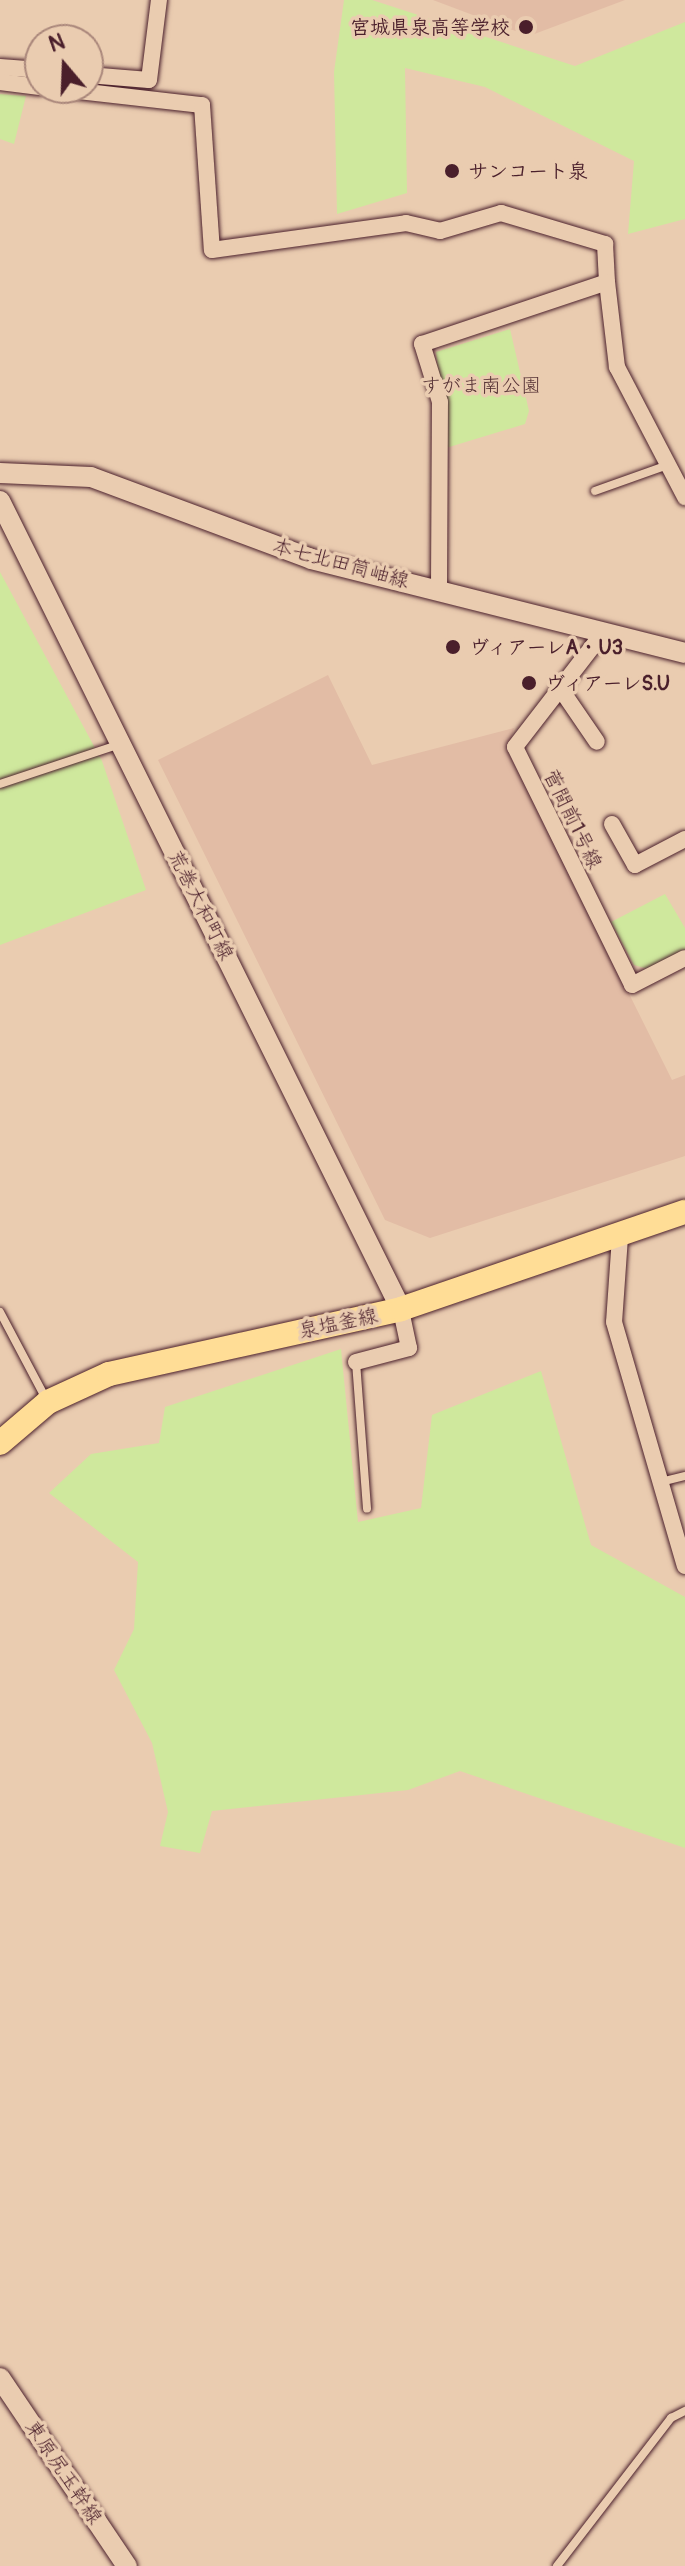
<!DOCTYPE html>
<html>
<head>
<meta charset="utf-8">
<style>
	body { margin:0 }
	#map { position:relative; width:685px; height:2566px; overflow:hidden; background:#eaccb0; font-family:Pangolin,"Klee One",sans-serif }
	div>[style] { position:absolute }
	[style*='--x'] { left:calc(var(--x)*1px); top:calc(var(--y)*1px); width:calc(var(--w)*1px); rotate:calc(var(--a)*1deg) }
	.built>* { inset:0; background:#e2bca5 }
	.green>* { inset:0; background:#cfe89d }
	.roads { filter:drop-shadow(0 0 2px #4a1f2b) drop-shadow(0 0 2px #4a1f2b) }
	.service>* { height:8px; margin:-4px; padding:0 4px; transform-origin:4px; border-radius:4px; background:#eaccb0 }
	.minor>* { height:16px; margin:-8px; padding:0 8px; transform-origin:8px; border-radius:8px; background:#eaccb0 }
	.tertiary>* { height:20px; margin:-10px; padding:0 10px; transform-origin:10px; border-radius:10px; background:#eaccb0 }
	.primary>* { height:24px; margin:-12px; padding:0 12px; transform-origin:12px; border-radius:12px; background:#ffdd96 }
	.dots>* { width:22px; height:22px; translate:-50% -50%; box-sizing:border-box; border:4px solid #eaccb0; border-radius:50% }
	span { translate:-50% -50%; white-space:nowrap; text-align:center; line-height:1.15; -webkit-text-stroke:7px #eaccb0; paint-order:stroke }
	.poi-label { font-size:20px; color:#4a1f2b; font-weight:700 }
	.right { translate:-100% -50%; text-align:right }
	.left { translate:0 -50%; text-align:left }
	.park-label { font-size:20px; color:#573336 }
	.street-label { font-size:20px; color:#4a1f2b }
	.north { position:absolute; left:24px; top:24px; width:80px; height:80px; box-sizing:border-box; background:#eaccb0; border:2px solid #aa877b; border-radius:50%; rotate:341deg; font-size:22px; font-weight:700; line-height:32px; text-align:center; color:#4a1f2b }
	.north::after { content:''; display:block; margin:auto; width:28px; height:36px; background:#4a1f2b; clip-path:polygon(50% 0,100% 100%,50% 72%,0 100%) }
</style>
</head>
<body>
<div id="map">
	<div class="built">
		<div style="clip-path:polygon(433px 0,625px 0,529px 36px)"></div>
		<div style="clip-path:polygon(328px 675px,372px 765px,514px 728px,508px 751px,672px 1080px,685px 1075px,685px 1156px,430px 1238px,385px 1220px,158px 760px)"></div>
	</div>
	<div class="green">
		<div style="clip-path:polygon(344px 0,372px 0,575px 66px,685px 22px,685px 219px,628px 234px,634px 161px,485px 87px,405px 68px,407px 193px,337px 214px,334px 72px)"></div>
		<div style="clip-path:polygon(0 94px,26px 96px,14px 144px,0 139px)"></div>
		<div style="clip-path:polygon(510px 329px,529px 411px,525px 424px,446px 448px,436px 352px)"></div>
		<div style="clip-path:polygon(0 572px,102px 761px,146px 890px,0 945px)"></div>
		<div style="clip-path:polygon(665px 894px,685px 928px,685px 949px,648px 969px,634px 965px,611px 922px)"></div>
		<div style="clip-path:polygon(341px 1349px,358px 1522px,421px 1508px,432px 1415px,541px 1371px,591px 1545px,685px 1597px,685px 1848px,460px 1771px,408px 1790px,212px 1811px,200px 1853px,160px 1846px,168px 1812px,152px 1743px,114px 1670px,134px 1629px,138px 1562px,49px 1493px,91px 1454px,159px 1443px,165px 1407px)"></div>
	</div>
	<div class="roads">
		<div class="service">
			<div style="--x:595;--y:491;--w:77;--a:-19.6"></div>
			<div style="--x:0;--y:784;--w:126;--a:-18.4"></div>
			<div style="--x:0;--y:1312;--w:98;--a:62.1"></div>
			<div style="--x:356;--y:1362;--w:147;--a:85.7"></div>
			<div style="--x:661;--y:1482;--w:25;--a:-14"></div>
			<div style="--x:557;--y:2566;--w:187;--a:-52.4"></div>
			<div style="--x:671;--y:2418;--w:16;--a:-27"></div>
		</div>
		<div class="minor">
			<div style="--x:0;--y:67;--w:40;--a:4.3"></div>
			<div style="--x:88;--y:75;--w:61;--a:4.7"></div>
			<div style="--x:149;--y:80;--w:81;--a:-82.9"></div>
			<div style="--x:0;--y:82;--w:40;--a:7.1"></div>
			<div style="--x:52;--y:88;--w:151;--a:6.5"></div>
			<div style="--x:202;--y:105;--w:145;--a:86.1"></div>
			<div style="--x:212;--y:250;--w:196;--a:-7.9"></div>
			<div style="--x:406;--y:223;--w:35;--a:13"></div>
			<div style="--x:440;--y:231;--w:64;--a:-16.4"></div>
			<div style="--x:501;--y:213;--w:109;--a:16.6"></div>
			<div style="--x:605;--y:244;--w:38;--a:87"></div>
			<div style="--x:439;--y:587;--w:185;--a:-89.7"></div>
			<div style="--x:440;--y:402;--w:61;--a:-107.2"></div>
			<div style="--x:422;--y:344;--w:195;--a:-18.5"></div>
			<div style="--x:607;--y:282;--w:86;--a:83.3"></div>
			<div style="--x:617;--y:367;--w:147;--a:62.4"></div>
			<div style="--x:603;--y:633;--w:144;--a:127.7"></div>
			<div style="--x:515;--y:747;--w:265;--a:63.8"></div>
			<div style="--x:632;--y:985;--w:59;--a:-27"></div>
			<div style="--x:560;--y:688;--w:65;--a:55.6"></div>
			<div style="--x:612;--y:824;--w:47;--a:60.7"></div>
			<div style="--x:635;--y:865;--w:56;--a:-27.5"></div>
			<div style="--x:620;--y:1237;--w:85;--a:94"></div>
			<div style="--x:614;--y:1322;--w:254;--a:73.8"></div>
			<div style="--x:356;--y:1362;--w:55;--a:-14.8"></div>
			<div style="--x:409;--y:1348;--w:40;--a:-102"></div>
		</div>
		<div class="tertiary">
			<div style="--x:0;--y:473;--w:91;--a:2.5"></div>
			<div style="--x:91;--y:477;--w:235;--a:20.4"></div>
			<div style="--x:311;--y:559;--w:386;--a:14.1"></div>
			<div style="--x:0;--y:501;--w:902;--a:63.61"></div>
			<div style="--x:0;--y:2378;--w:227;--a:56"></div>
		</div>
		<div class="primary">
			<div style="--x:0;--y:1443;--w:63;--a:-40.5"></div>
			<div style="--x:48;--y:1402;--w:67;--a:-24.7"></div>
			<div style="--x:109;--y:1374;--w:299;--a:-12.5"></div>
			<div style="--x:401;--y:1309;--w:300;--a:-18.9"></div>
		</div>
	</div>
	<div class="dots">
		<div style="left:526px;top:27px;background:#4a1f2b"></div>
		<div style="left:452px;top:171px;background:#4a1f2b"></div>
		<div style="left:453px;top:647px;background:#4a1f2b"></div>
		<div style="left:529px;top:683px;background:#4a1f2b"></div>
	</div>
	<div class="poi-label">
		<span class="right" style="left:510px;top:27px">宮城県泉高等学校</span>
		<span class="left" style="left:468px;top:171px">サンコート泉</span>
		<span class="left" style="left:469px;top:647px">ヴィアーレA・U3</span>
		<span class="left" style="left:545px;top:683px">ヴィアーレS.U</span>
	</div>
	<div class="park-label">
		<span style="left:481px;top:385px">すがま南公園</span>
	</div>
	<div class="street-label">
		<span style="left:341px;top:563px;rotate:15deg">本七北田筒岫線</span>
		<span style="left:573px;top:819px;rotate:64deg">菅間前1号線</span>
		<span style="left:201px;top:905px;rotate:63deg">荒巻大和町線</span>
		<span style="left:338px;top:1323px;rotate:-12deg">泉塩釜線</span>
		<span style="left:64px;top:2472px;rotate:56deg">東原尻玉幹線</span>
	</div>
	<div class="north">N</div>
</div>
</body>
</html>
